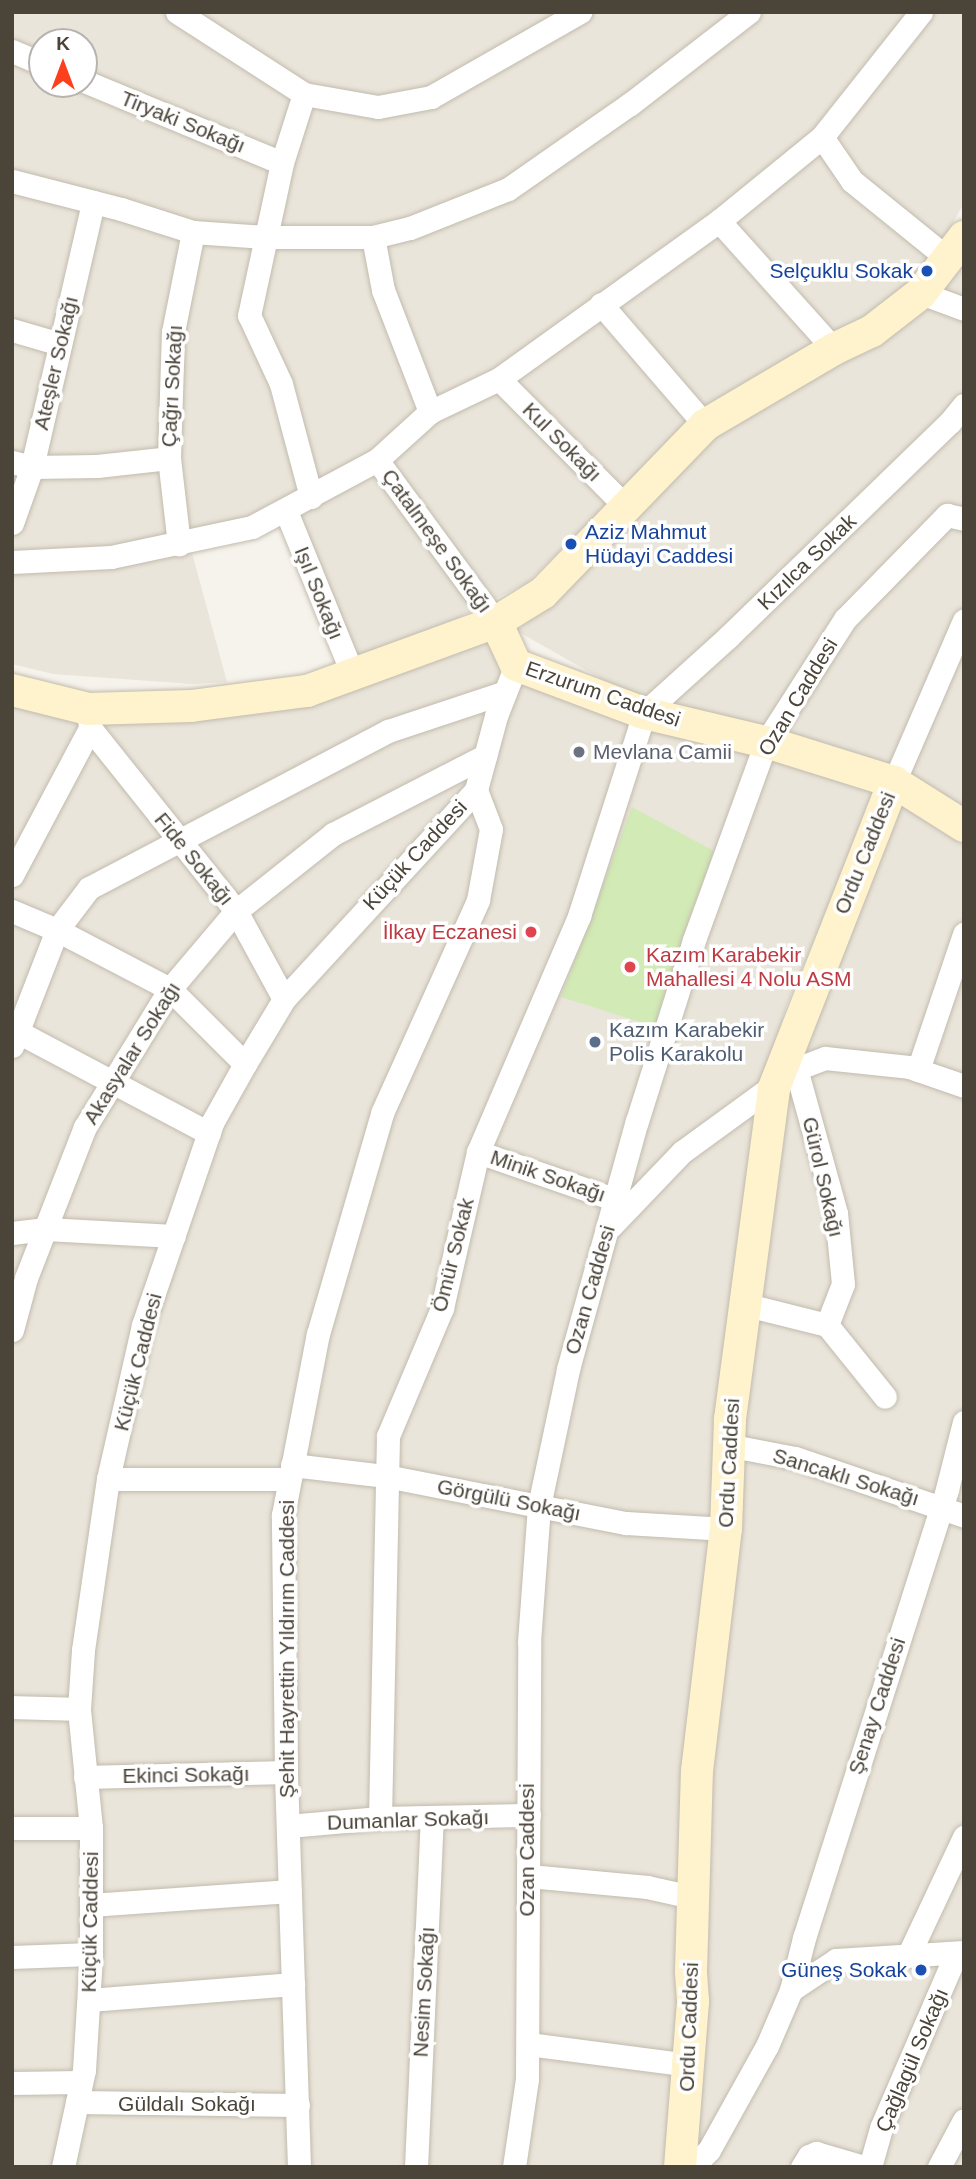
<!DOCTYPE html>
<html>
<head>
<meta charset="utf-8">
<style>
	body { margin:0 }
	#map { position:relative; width:976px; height:2179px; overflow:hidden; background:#f6f3ec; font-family:Helvetica,sans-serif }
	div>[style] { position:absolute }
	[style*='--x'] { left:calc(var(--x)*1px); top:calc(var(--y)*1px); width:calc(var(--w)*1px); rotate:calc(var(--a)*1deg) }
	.residential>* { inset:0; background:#eae5da }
	.green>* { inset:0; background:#d2eab5 }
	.roads { filter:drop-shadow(0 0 2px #c2bbae) drop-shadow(0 0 2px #c2bbae) }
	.street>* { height:23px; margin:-11.5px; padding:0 11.5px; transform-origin:11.5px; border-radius:11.5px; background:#fff }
	.secondary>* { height:32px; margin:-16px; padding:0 16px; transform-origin:16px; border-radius:16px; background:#fff3cd }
	.dots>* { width:19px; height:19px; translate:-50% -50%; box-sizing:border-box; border:4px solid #fff; border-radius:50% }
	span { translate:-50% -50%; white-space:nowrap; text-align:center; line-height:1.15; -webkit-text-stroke:7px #fff; paint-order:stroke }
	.street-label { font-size:21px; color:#4b4439 }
	.transit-label { font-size:21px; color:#164399 }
	.right { translate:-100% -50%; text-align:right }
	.left { translate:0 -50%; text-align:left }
	.worship-label { font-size:21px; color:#5b616d }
	.health-label { font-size:21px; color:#be3a42 }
	.service-label { font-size:21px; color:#4e5e75 }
	.frame { position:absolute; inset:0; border:14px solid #4b4439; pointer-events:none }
	.north { position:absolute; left:28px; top:28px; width:70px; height:70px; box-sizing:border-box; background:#fff; border:2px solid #b7b4b0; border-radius:50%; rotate:0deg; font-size:19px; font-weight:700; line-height:28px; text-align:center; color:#4b4439 }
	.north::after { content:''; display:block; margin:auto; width:24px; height:32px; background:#fc3f1d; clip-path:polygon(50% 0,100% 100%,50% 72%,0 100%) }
</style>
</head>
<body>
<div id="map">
	<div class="residential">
		<div style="clip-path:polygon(evenodd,12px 12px,964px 12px,964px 203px,948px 232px,898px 298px,654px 458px,527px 583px,421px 636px,337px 665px,281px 524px,191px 549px,227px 682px,192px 684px,53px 674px,12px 664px,12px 12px,42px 42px,84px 42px,84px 84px,42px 84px,42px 42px)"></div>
		<div style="clip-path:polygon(964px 256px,964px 813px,621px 690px,517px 631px,711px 440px,880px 337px)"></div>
		<div style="clip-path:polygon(488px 637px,877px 791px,786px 1007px,754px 1120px,683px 1910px,666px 2167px,12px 2167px,12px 704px,142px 723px)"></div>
		<div style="clip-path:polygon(901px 804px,964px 846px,964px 2167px,691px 2167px,706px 1771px,750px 1368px,793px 1055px)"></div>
	</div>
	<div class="green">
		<div style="clip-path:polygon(632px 807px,714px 851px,656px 1027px,561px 997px)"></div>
	</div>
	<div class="roads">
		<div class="street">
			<div style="--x:177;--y:12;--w:151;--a:32.8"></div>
			<div style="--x:304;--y:94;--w:75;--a:10"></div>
			<div style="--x:378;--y:107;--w:54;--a:-10.7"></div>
			<div style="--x:431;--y:97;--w:172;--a:-29.7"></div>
			<div style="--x:12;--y:51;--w:33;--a:23"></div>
			<div style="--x:84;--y:81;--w:214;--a:22.5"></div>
			<div style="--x:304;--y:94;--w:72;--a:107.7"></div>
			<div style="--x:282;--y:163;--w:156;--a:102.2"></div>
			<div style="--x:249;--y:315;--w:76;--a:65.1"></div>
			<div style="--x:281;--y:384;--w:117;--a:75.1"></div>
			<div style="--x:822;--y:137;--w:53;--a:55.7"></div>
			<div style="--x:852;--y:181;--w:122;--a:39"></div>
			<div style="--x:12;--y:181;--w:113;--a:14.4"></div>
			<div style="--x:121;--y:209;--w:76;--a:17.7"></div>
			<div style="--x:193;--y:232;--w:72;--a:4"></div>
			<div style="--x:265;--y:237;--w:108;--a:0"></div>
			<div style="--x:373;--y:237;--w:38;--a:-14"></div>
			<div style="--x:410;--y:228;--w:105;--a:-21.7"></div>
			<div style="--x:508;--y:189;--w:149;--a:-34.9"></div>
			<div style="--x:630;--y:104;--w:150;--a:-37.7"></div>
			<div style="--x:719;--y:221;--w:172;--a:48.1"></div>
			<div style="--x:373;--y:237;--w:54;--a:79.3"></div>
			<div style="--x:383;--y:290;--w:131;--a:68.9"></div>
			<div style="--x:921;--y:293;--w:46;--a:20.4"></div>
			<div style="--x:601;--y:304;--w:160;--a:49.3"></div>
			<div style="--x:12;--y:330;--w:50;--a:16.3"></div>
			<div style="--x:499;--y:379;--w:177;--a:45.2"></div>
			<div style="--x:169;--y:458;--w:126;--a:-88.2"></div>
			<div style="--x:173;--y:332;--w:102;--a:-78.7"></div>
			<div style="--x:377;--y:460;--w:201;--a:53.7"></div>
			<div style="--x:12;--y:462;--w:21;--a:14"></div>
			<div style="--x:32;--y:467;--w:65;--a:-0.9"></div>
			<div style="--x:97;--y:466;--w:72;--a:-6.3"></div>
			<div style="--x:169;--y:458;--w:87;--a:83.4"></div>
			<div style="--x:286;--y:511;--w:177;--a:67.8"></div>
			<div style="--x:12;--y:523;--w:59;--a:-70.3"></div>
			<div style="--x:32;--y:467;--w:272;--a:-77"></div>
			<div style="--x:12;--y:562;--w:99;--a:-2.9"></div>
			<div style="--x:111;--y:557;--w:144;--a:-12"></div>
			<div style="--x:252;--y:527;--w:142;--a:-28.2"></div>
			<div style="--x:377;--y:460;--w:72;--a:-42.2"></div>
			<div style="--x:430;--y:412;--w:76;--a:-25.6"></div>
			<div style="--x:499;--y:379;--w:271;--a:-35.7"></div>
			<div style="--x:719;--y:221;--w:133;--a:-39.2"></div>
			<div style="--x:822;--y:137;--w:159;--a:-51.6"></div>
			<div style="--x:90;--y:728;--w:234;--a:51.4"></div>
			<div style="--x:236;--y:911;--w:100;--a:61.4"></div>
			<div style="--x:894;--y:782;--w:176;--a:-66.6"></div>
			<div style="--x:12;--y:875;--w:166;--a:-62"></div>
			<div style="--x:90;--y:728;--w:12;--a:-95"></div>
			<div style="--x:12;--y:911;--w:49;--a:22.9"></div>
			<div style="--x:57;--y:930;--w:127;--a:27.6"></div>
			<div style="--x:170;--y:989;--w:106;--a:45"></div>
			<div style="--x:18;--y:1032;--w:216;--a:27.9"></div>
			<div style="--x:12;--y:1046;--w:124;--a:-68.8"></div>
			<div style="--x:57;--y:930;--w:53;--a:-52.7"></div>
			<div style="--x:89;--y:888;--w:338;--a:-27.7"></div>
			<div style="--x:388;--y:731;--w:123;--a:-18.4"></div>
			<div style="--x:918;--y:1070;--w:144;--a:-71.3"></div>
			<div style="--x:478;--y:1152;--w:147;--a:19.1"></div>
			<div style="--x:611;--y:1226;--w:103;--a:-46.2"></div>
			<div style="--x:682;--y:1152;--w:141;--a:-36.1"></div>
			<div style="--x:796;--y:1069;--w:31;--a:-21"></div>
			<div style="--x:825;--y:1058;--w:84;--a:6.1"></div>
			<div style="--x:909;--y:1067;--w:58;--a:19.1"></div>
			<div style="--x:12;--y:1233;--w:34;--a:-7"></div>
			<div style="--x:46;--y:1229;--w:128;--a:3.1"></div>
			<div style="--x:743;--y:1304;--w:87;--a:14"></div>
			<div style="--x:827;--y:1325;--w:44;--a:-68.7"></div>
			<div style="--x:843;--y:1284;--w:71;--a:-95.6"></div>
			<div style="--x:836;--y:1213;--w:149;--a:-105.5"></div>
			<div style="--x:827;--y:1325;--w:92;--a:51.1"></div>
			<div style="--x:12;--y:1330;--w:54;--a:-74.9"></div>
			<div style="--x:26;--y:1278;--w:162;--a:-68.7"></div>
			<div style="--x:85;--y:1127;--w:162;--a:-58.4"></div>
			<div style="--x:170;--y:989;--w:102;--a:-49.8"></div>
			<div style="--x:236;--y:911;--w:124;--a:-38.4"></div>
			<div style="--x:333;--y:834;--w:171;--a:-27.2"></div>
			<div style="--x:727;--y:1445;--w:69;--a:10.8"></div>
			<div style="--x:795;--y:1458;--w:179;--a:18.9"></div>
			<div style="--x:292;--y:1465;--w:95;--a:6.7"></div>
			<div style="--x:386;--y:1476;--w:245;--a:11.1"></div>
			<div style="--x:626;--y:1523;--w:100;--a:3.4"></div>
			<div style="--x:108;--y:1479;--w:181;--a:0"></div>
			<div style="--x:12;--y:1707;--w:67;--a:1.7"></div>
			<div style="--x:85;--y:1777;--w:201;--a:-1.4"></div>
			<div style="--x:380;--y:1818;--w:382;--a:-88.8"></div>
			<div style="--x:388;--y:1436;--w:139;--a:-67.1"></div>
			<div style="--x:442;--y:1308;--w:160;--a:-77"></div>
			<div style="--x:478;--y:1152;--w:257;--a:-66.8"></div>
			<div style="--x:579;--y:916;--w:213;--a:-72.2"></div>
			<div style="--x:644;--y:713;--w:113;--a:-42.1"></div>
			<div style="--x:728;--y:637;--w:309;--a:-44.1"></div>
			<div style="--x:950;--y:422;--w:22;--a:-51"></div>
			<div style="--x:288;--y:1826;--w:92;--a:-5"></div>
			<div style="--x:380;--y:1818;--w:149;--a:-1.2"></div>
			<div style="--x:12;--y:1828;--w:79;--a:0"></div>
			<div style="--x:529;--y:1876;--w:119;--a:5.3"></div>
			<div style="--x:647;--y:1887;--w:46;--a:12.5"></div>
			<div style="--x:91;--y:1905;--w:199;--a:-4"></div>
			<div style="--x:908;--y:1956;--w:132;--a:-64.8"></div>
			<div style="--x:12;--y:1957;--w:79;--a:-2.2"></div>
			<div style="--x:791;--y:1990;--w:54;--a:-76"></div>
			<div style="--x:804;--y:1938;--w:471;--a:-72.3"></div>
			<div style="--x:947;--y:1489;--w:69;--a:-75.8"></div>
			<div style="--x:89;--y:2000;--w:205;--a:-4.5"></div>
			<div style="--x:528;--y:2044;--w:162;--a:7.4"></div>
			<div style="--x:12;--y:2083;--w:69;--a:-0.8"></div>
			<div style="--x:77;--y:2102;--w:221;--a:0.8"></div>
			<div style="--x:63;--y:2167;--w:99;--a:-77.8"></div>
			<div style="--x:84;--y:2070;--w:116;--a:-86.5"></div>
			<div style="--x:91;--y:1954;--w:126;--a:-90"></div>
			<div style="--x:91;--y:1828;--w:120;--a:-95.8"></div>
			<div style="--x:79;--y:1709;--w:59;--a:-86.1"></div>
			<div style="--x:83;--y:1650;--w:173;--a:-81.7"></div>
			<div style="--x:108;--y:1479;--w:158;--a:-77.2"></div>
			<div style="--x:143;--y:1325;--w:213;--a:-71.1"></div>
			<div style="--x:212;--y:1123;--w:68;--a:-60.8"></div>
			<div style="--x:245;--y:1064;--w:76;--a:-59"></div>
			<div style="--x:284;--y:999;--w:284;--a:-47.4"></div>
			<div style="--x:476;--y:790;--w:77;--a:-74.9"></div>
			<div style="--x:496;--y:716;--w:55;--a:-68.6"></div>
			<div style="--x:299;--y:2167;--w:395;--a:-91.9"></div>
			<div style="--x:286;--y:1772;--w:257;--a:-90.7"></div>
			<div style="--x:283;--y:1515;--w:184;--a:-79.1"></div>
			<div style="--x:318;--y:1334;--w:230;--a:-73.8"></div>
			<div style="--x:382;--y:1113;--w:234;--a:-65.7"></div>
			<div style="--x:478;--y:900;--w:72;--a:-79.6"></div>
			<div style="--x:491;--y:829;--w:42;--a:-111"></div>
			<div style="--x:416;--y:2167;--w:349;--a:-87.4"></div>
			<div style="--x:514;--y:2167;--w:89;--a:-81.6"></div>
			<div style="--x:527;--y:2079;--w:437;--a:-89.7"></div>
			<div style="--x:529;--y:1642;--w:136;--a:-85.8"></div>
			<div style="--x:539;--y:1506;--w:140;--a:-78"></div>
			<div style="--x:568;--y:1369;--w:257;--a:-74.5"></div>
			<div style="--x:637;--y:1121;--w:190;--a:-72.5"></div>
			<div style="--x:694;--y:940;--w:211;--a:-70"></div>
			<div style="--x:766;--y:742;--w:146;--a:-57.3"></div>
			<div style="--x:845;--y:619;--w:146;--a:-45.6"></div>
			<div style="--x:947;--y:515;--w:17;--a:13"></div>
			<div style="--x:692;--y:2167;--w:24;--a:-45"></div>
			<div style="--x:709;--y:2150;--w:119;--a:-60.9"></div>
			<div style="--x:767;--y:2046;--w:61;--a:-66.8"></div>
			<div style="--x:791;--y:1990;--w:54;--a:-33.7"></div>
			<div style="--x:836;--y:1960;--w:128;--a:-3.6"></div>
			<div style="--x:802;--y:2167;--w:13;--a:-58"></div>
			<div style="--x:809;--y:2156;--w:8;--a:-23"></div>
			<div style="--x:816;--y:2153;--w:50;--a:16.3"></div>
			<div style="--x:870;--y:2167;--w:41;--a:-74.2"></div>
			<div style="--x:881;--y:2128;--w:189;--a:-66.7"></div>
			<div style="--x:939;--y:2167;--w:53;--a:-62"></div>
		</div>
		<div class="secondary">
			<div style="--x:496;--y:622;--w:47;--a:65.1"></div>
			<div style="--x:516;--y:665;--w:137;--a:20.6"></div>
			<div style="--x:644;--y:713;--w:125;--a:13.4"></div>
			<div style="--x:766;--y:742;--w:134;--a:17.4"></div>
			<div style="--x:894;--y:782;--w:83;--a:32.2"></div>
			<div style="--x:12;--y:690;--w:78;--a:14"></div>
			<div style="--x:88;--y:709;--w:103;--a:-1.7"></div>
			<div style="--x:191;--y:706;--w:117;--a:-7.4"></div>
			<div style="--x:307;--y:691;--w:201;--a:-20.1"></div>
			<div style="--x:496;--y:622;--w:55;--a:-31.7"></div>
			<div style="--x:543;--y:593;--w:233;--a:-46"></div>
			<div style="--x:705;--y:425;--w:150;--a:-30.5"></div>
			<div style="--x:834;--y:349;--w:42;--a:-25.3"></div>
			<div style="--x:872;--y:331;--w:62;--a:-37.8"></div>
			<div style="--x:921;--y:293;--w:71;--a:-52.5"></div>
			<div style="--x:680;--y:2167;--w:167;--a:-85.5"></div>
			<div style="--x:693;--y:2001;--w:30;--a:-94"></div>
			<div style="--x:691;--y:1971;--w:200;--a:-88.3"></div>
			<div style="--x:697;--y:1771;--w:244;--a:-83.2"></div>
			<div style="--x:726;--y:1529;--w:110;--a:-87.9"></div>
			<div style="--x:730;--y:1419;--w:334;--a:-82.4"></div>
			<div style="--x:774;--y:1088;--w:329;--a:-68.6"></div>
		</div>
	</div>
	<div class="dots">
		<div style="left:927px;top:271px;background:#1a4fb4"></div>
		<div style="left:571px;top:544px;background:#1a4fb4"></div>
		<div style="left:579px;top:752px;background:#6b7280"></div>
		<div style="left:531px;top:932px;background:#e0444e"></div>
		<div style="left:630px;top:967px;background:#e0444e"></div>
		<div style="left:595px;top:1042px;background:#5c6f8a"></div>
		<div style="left:921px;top:1970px;background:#1a4fb4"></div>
	</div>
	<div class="street-label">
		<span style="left:183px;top:122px;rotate:22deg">Tiryaki Sokağı</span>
		<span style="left:56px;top:363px;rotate:-77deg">Ateşler Sokağı</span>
		<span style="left:172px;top:386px;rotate:-87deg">Çağrı Sokağı</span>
		<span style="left:562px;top:442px;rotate:45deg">Kul Sokağı</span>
		<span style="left:437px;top:541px;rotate:54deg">Çatalmeşe Sokağı</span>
		<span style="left:807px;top:562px;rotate:-44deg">Kızılca Sokak</span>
		<span style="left:319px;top:593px;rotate:68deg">Işıl Sokağı</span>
		<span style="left:603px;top:694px;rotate:19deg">Erzurum Caddesi</span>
		<span style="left:798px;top:697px;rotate:-59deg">Ozan Caddesi</span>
		<span style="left:865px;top:853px;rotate:-68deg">Ordu Caddesi</span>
		<span style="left:415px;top:855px;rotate:-47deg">Küçük Caddesi</span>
		<span style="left:194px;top:859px;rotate:51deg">Fide Sokağı</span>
		<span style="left:132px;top:1053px;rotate:-58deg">Akasyalar Sokağı</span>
		<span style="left:548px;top:1176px;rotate:19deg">Minik Sokağı</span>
		<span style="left:823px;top:1177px;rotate:77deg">Gürol Sokağı</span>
		<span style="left:453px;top:1255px;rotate:-76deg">Ömür Sokak</span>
		<span style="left:590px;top:1290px;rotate:-74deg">Ozan Caddesi</span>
		<span style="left:138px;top:1362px;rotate:-76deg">Küçük Caddesi</span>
		<span style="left:729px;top:1463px;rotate:-87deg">Ordu Caddesi</span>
		<span style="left:846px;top:1477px;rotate:17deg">Sancaklı Sokağı</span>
		<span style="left:509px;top:1500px;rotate:11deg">Görgülü Sokağı</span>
		<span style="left:287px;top:1649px;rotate:-90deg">Şehit Hayrettin Yıldırım Caddesi</span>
		<span style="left:877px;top:1706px;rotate:-72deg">Şenay Caddesi</span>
		<span style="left:186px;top:1775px;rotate:-1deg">Ekinci Sokağı</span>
		<span style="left:408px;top:1820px;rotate:-2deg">Dumanlar Sokağı</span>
		<span style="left:527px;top:1850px;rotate:-90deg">Ozan Caddesi</span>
		<span style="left:90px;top:1922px;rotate:-89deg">Küçük Caddesi</span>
		<span style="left:424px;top:1992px;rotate:-87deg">Nesim Sokağı</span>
		<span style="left:689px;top:2027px;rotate:-88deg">Ordu Caddesi</span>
		<span style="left:912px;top:2060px;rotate:-67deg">Çağlagül Sokağı</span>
		<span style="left:187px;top:2104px">Güldalı Sokağı</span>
	</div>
	<div class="transit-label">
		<span class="right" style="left:913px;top:271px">Selçuklu Sokak</span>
		<span class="left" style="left:585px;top:544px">Aziz Mahmut<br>Hüdayi Caddesi</span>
		<span class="right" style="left:907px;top:1970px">Güneş Sokak</span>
	</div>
	<div class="worship-label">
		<span class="left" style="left:593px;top:752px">Mevlana Camii</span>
	</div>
	<div class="health-label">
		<span class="right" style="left:517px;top:932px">İlkay Eczanesi</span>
		<span class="left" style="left:646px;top:967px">Kazım Karabekir<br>Mahallesi 4 Nolu ASM</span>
	</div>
	<div class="service-label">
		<span class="left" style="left:609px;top:1042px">Kazım Karabekir<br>Polis Karakolu</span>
	</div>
	<div class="frame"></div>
	<div class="north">K</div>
</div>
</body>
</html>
